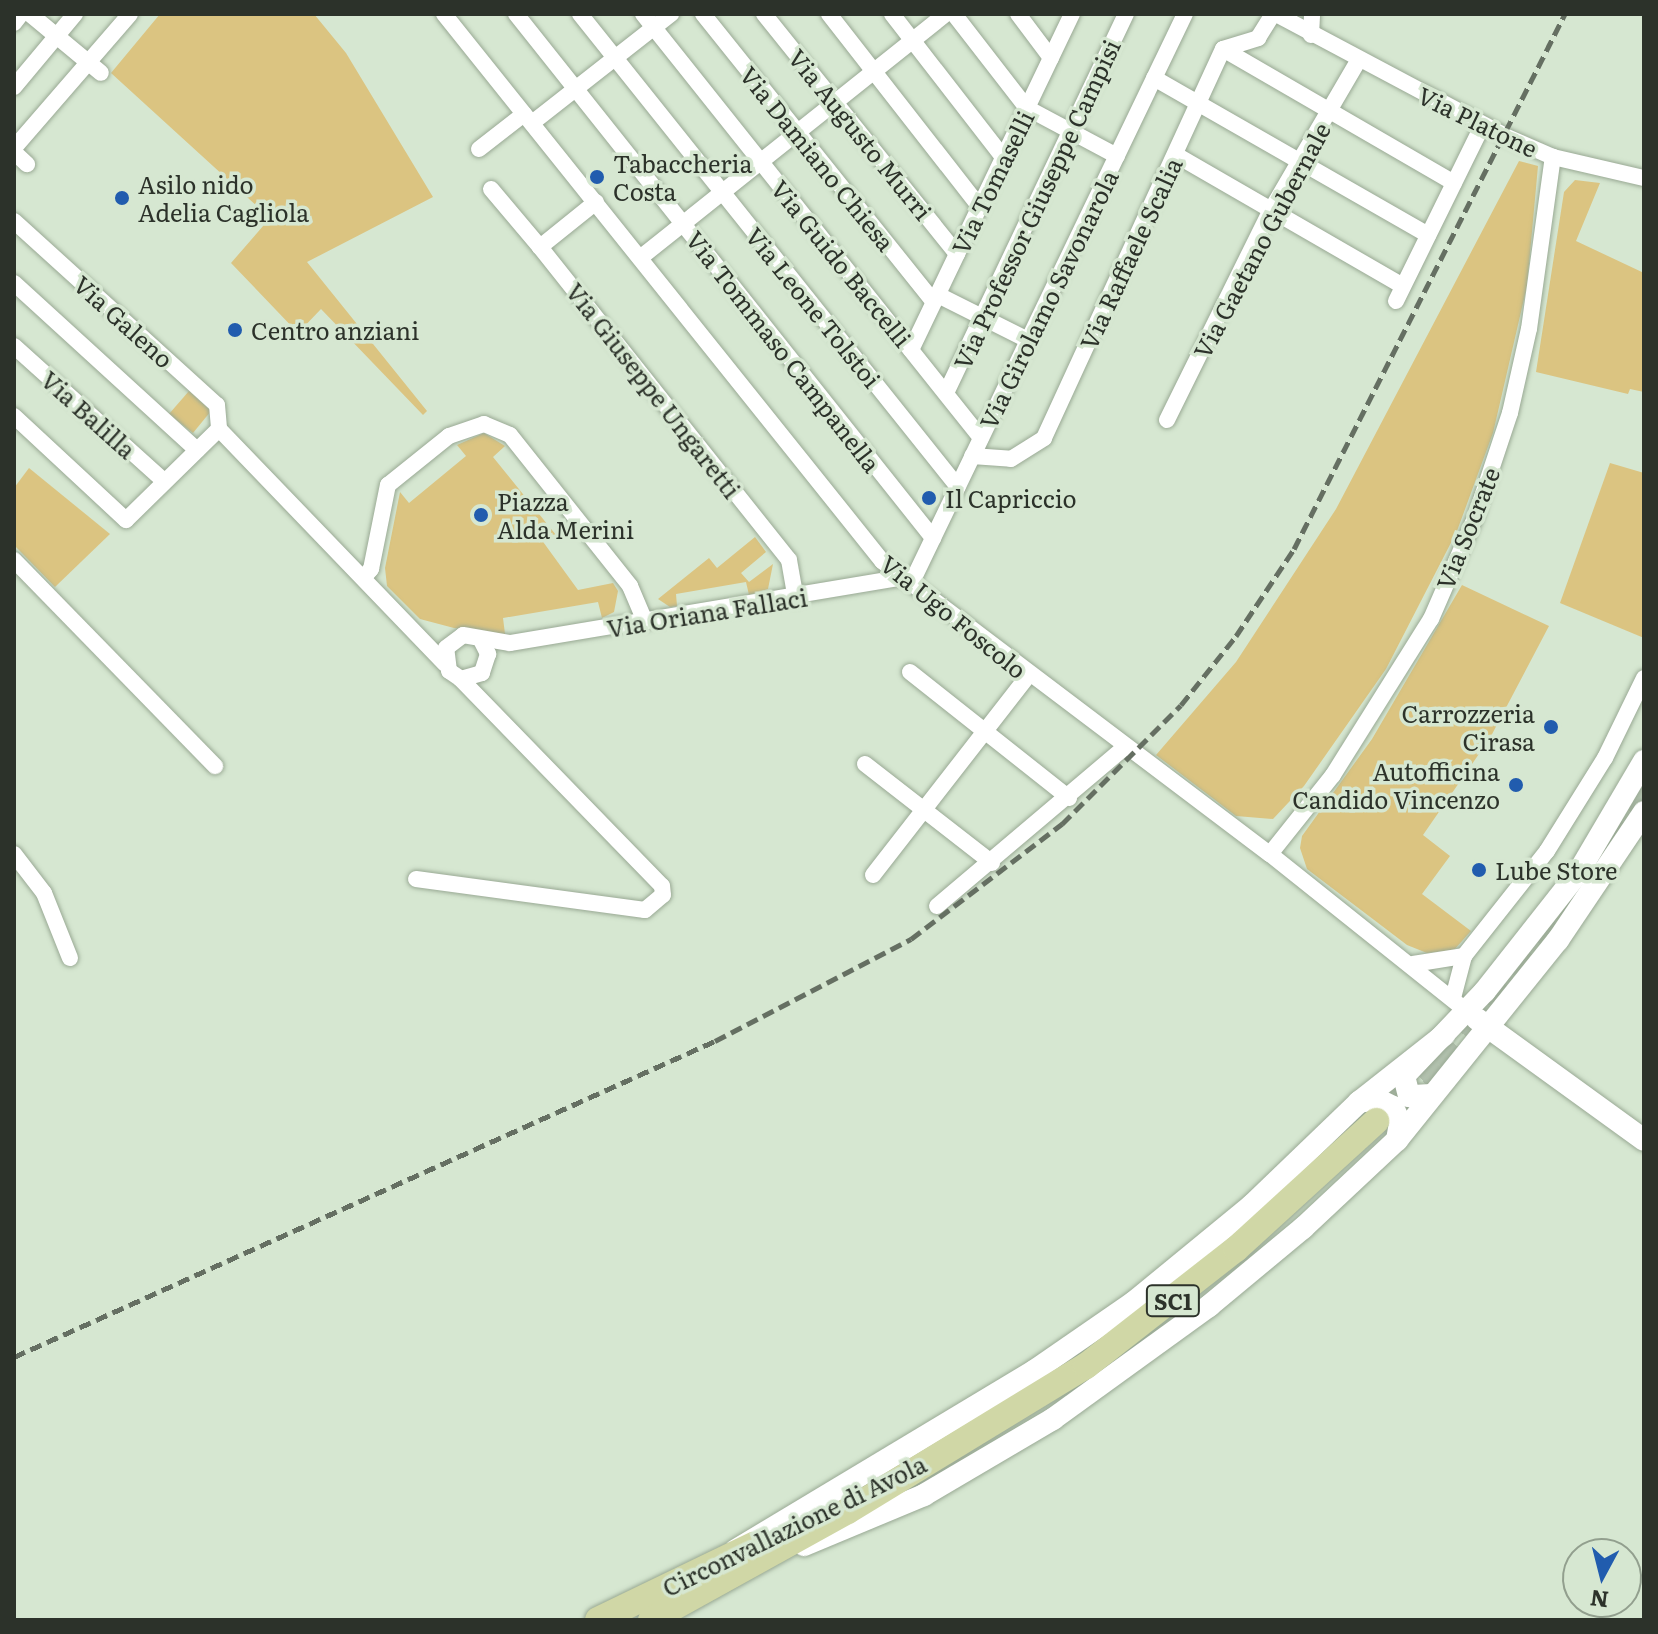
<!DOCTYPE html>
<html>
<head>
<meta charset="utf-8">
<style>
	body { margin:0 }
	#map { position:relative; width:1658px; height:1634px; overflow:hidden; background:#d6e7d1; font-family:Literata,serif }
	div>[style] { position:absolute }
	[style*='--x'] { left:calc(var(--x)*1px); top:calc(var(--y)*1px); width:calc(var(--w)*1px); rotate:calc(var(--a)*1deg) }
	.green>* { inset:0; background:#dbc481 }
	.primary-tunnel>* { height:26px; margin-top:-13px; transform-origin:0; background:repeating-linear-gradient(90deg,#b4c3b0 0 26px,transparent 0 39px) }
	.roads { filter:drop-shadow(0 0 2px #99a994) drop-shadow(0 0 2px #99a994) }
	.minor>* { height:16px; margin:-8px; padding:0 8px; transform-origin:8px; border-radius:8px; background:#fff }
	.tertiary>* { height:22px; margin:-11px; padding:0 11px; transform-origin:11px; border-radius:11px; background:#fff }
	.primary>* { height:26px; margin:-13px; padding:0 13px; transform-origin:13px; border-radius:13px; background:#d0d7a6 }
	.rail>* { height:5px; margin-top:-2.5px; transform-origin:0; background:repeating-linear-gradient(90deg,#656f62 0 12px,transparent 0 18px) }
	.dots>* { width:22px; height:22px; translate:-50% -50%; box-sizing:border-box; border:4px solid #d6e7d1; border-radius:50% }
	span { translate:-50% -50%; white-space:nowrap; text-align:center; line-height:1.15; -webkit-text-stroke:7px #d6e7d1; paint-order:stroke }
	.shield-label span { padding:2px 6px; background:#d6e7d1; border:2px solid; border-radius:6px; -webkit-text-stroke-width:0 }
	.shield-label { font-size:22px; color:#2c322a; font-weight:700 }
	.street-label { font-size:24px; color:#2c322a }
	.poi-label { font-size:24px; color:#2c322a }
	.left { translate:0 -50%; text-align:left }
	.right { translate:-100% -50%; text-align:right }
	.frame { position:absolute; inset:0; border:16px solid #2c322a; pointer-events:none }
	.north { position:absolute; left:1562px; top:1538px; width:80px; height:80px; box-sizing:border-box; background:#d6e7d1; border:2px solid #929f8e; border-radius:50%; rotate:187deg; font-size:22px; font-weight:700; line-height:32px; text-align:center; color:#2c322a }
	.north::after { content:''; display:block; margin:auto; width:28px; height:36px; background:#215cae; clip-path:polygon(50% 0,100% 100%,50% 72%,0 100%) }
</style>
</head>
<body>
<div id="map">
	<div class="green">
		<div style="clip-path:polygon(160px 14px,314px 14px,346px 53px,433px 197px,307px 262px,427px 411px,423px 415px,321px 309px,298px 333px,231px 263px,270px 218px,111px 73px)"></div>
		<div style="clip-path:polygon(1519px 161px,1538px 166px,1527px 286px,1493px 433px,1457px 531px,1386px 669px,1304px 786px,1273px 819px,1236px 816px,1156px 755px,1236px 662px,1336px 509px)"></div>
		<div style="clip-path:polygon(1575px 180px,1600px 183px,1576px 241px,1644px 273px,1644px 392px,1630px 389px,1628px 394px,1536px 372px,1564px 192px)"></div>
		<div style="clip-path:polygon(189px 391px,211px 411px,193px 433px,169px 414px)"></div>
		<div style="clip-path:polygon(484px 433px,505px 446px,493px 457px,556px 535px,541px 539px,578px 590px,613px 583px,618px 591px,614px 612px,602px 618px,598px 602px,503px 618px,505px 634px,454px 628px,420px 619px,387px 586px,385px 568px,400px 492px,409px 503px,466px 456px,457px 445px)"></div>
		<div style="clip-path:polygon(1610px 463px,1644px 473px,1644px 638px,1560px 603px)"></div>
		<div style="clip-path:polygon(29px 468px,110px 534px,55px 587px,14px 545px,14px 488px)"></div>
		<div style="clip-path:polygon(755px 537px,766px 552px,741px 573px,749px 582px,773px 564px,768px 589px,749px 595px,746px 582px,676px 594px,677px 606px,670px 607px,658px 599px,709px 558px,717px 568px)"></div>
		<div style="clip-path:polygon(1462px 585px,1549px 626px,1490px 738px,1423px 835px,1450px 856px,1422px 894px,1471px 931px,1454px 950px,1427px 953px,1407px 945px,1307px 869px,1300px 848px,1302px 836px,1372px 739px)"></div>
	</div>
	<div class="primary-tunnel">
		<div style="--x:1393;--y:1106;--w:62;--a:-43"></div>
		<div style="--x:1438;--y:1064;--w:118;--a:-49.5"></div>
		<div style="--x:1515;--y:974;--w:121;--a:-53"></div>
		<div style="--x:1588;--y:877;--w:107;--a:-58.4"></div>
	</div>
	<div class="roads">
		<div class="minor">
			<div style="--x:30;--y:14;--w:92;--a:39.7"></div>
			<div style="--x:444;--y:14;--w:701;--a:51.31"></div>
			<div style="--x:882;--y:561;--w:486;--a:37.1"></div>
			<div style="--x:1270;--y:854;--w:252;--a:38.6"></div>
			<div style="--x:516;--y:14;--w:670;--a:51.49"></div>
			<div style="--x:580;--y:14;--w:605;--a:51.37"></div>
			<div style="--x:643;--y:14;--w:542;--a:51.44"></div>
			<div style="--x:703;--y:14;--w:369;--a:51.3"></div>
			<div style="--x:764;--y:14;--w:308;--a:51.2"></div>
			<div style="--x:829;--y:14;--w:245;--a:52"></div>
			<div style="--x:892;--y:14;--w:181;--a:52.2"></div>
			<div style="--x:954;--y:14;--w:119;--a:52.2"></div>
			<div style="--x:1027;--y:108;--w:102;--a:28.1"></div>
			<div style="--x:1018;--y:14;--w:55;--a:53.1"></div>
			<div style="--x:1276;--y:14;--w:259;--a:28"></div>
			<div style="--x:1505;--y:136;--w:52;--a:23.6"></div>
			<div style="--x:1553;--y:157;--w:93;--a:13"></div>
			<div style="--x:14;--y:23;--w:11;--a:-52"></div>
			<div style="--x:1311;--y:35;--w:21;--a:-87"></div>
			<div style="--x:1223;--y:49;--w:267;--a:30.1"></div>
			<div style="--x:1154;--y:78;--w:316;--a:29.8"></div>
			<div style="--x:14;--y:87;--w:95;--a:-50.1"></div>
			<div style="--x:532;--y:123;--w:177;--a:-38.1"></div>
			<div style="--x:14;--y:148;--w:177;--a:-49.1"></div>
			<div style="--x:479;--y:149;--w:57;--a:-37.9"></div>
			<div style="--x:14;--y:152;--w:18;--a:43"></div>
			<div style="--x:1176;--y:155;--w:262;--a:30"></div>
			<div style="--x:491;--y:189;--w:76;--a:49.8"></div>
			<div style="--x:596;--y:202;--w:72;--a:141.2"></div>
			<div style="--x:540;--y:247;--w:400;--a:51.5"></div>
			<div style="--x:789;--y:560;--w:39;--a:80"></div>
			<div style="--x:14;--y:221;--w:274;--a:42.2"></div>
			<div style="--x:217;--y:405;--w:24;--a:85"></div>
			<div style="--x:640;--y:258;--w:391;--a:-38.6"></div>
			<div style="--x:14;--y:283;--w:248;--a:42.4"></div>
			<div style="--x:938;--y:295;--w:101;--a:26.6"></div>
			<div style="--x:1396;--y:301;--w:195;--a:-63.8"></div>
			<div style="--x:14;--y:346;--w:202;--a:42"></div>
			<div style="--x:911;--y:350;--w:373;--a:-64.4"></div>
			<div style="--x:946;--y:393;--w:420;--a:-64.6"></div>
			<div style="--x:14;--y:416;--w:153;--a:42.9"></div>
			<div style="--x:126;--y:520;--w:130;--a:-44.4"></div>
			<div style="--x:1167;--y:420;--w:234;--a:-63.7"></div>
			<div style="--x:1271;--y:210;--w:173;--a:-59.7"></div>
			<div style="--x:219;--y:429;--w:326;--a:46.1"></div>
			<div style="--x:972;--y:456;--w:39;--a:4"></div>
			<div style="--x:1011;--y:459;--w:39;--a:-32"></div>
			<div style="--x:1044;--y:438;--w:428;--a:-65.3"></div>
			<div style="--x:1223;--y:49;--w:37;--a:-17"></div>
			<div style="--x:1258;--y:38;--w:28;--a:-58"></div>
			<div style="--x:14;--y:560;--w:288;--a:45.7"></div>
			<div style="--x:364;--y:577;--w:11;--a:-49"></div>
			<div style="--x:371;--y:569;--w:86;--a:-78.6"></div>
			<div style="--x:388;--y:485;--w:78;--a:-38.8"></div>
			<div style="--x:449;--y:436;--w:37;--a:-19"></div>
			<div style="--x:484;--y:424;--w:28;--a:23"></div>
			<div style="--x:510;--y:435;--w:193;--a:51.5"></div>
			<div style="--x:630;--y:586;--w:39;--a:67"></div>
			<div style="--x:911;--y:584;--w:632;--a:-64.33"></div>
			<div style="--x:481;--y:640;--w:16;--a:63"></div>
			<div style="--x:488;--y:654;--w:20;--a:108"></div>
			<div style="--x:482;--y:673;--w:22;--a:164"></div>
			<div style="--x:461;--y:679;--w:14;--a:-146"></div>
			<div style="--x:449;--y:671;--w:23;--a:-97"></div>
			<div style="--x:446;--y:648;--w:21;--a:-37"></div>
			<div style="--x:463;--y:635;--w:48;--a:9.7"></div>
			<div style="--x:510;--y:643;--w:399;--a:-9.5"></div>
			<div style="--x:910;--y:672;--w:203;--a:38.4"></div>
			<div style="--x:865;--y:764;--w:161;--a:37.9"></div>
			<div style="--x:14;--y:854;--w:49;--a:52.4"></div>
			<div style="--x:44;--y:893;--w:70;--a:68.2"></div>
			<div style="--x:1270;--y:854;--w:101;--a:-51.4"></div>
			<div style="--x:1333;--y:775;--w:184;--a:-57.9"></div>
			<div style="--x:1431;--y:619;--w:110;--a:-66.5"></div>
			<div style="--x:1475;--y:518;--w:111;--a:-71.6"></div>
			<div style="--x:1510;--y:413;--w:86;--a:-77.3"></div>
			<div style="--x:1529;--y:329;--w:174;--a:-82.1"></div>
			<div style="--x:873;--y:875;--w:252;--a:-52.1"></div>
			<div style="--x:416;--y:879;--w:231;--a:7.7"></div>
			<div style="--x:645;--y:910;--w:23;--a:-40"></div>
			<div style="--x:663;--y:895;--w:9;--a:-96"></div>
			<div style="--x:662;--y:886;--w:289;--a:-134.2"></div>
			<div style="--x:937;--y:906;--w:246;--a:-40.2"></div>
			<div style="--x:1413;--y:964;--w:52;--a:-8.9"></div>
			<div style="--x:1453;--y:998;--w:43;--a:-75.3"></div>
			<div style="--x:1464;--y:956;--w:134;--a:-51.7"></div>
			<div style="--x:1547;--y:851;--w:110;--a:-58.1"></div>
			<div style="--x:1605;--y:758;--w:89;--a:-64"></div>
		</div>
		<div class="tertiary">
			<div style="--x:1477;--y:1019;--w:206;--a:35.9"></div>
			<div style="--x:1431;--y:1095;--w:22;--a:177"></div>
			<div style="--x:1409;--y:1096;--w:21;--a:-104"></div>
			<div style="--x:1404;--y:1076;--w:117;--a:-46.4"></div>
			<div style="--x:1485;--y:991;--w:150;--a:-51.8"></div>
			<div style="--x:1578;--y:873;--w:130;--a:-59.5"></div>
			<div style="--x:1359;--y:1102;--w:18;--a:-9"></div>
			<div style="--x:1377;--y:1099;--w:18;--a:27"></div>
			<div style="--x:1393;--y:1107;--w:17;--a:66"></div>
			<div style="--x:1400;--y:1123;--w:17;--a:100"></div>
			<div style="--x:804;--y:1545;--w:130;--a:-22.6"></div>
			<div style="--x:924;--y:1495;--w:150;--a:-30.5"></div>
			<div style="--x:1053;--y:1419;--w:193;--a:-35.9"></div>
			<div style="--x:1209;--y:1306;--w:122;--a:-39.7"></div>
			<div style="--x:1303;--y:1228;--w:129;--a:-43.1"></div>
			<div style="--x:1397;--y:1140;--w:257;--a:-51.2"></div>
			<div style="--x:1558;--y:940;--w:154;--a:-56.1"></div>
			<div style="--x:736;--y:1550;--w:348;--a:-31"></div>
			<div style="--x:1034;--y:1371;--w:121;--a:-34.6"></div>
			<div style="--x:1134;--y:1302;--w:153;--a:-39.4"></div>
			<div style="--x:1252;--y:1205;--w:149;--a:-43.9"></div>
			<div style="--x:1359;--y:1102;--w:108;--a:-38.2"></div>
		</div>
		<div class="primary">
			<div style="--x:598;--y:1620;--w:172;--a:-25.8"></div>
			<div style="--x:651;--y:1620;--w:225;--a:-29"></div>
			<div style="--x:848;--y:1511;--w:279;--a:-31.4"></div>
			<div style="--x:1086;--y:1366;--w:190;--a:-38"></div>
			<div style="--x:1236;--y:1249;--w:190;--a:-42.4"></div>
		</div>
	</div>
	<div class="rail">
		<div style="--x:14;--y:1357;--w:769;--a:-24.27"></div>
		<div style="--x:715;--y:1041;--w:221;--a:-27.5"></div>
		<div style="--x:911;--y:939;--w:190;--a:-37.3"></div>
		<div style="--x:1062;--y:824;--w:168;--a:-45"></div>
		<div style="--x:1181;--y:705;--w:88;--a:-51.4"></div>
		<div style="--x:1236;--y:636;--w:105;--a:-56.3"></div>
		<div style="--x:1294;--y:549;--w:600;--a:-63.14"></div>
	</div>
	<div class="dots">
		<div style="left:597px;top:177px;background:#215cae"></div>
		<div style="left:122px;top:198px;background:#215cae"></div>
		<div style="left:235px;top:330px;background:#215cae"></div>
		<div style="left:929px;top:498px;background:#215cae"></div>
		<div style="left:481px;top:515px;background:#215cae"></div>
		<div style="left:1551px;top:727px;background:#215cae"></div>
		<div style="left:1516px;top:785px;background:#215cae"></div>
		<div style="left:1479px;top:870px;background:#215cae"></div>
	</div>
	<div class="shield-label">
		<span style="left:1173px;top:1301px">SC1</span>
	</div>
	<div class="street-label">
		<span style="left:1478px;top:121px;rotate:26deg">Via Platone</span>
		<span style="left:861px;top:134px;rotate:51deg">Via Augusto Murri</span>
		<span style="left:818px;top:158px;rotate:51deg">Via Damiano Chiesa</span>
		<span style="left:992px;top:182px;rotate:-64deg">Via Tomaselli</span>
		<span style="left:1036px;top:204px;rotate:-65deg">Via Professor Giuseppe Campisi</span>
		<span style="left:1261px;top:240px;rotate:-62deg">Via Gaetano Gubernale</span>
		<span style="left:1130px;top:253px;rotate:-65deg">Via Raffaele Scalia</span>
		<span style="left:842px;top:263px;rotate:51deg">Via Guido Baccelli</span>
		<span style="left:1048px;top:299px;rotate:-64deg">Via Girolamo Savonarola</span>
		<span style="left:814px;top:307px;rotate:51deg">Via Leone Tolstoi</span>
		<span style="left:124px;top:321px;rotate:42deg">Via Galeno</span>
		<span style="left:784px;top:351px;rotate:52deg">Via Tommaso Campanella</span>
		<span style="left:654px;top:390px;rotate:52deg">Via Giuseppe Ungaretti</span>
		<span style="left:89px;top:414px;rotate:42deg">Via Balilla</span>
		<span style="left:1467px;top:528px;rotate:-68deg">Via Socrate</span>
		<span style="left:707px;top:612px;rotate:-9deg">Via Oriana Fallaci</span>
		<span style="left:954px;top:616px;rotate:39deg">Via Ugo Foscolo</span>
		<span style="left:794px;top:1525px;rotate:-26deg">Circonvallazione di Avola</span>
	</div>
	<div class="poi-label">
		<span class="left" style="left:613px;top:177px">Tabaccheria<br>Costa</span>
		<span class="left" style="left:138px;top:198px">Asilo nido<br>Adelia Cagliola</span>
		<span class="left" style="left:251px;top:330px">Centro anziani</span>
		<span class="left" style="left:945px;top:498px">Il Capriccio</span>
		<span class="left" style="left:497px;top:515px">Piazza<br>Alda Merini</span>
		<span class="right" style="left:1535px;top:727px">Carrozzeria<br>Cirasa</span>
		<span class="right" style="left:1500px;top:785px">Autofficina<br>Candido Vincenzo</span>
		<span class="left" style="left:1495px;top:870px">Lube Store</span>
	</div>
	<div class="frame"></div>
	<div class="north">N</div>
</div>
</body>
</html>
